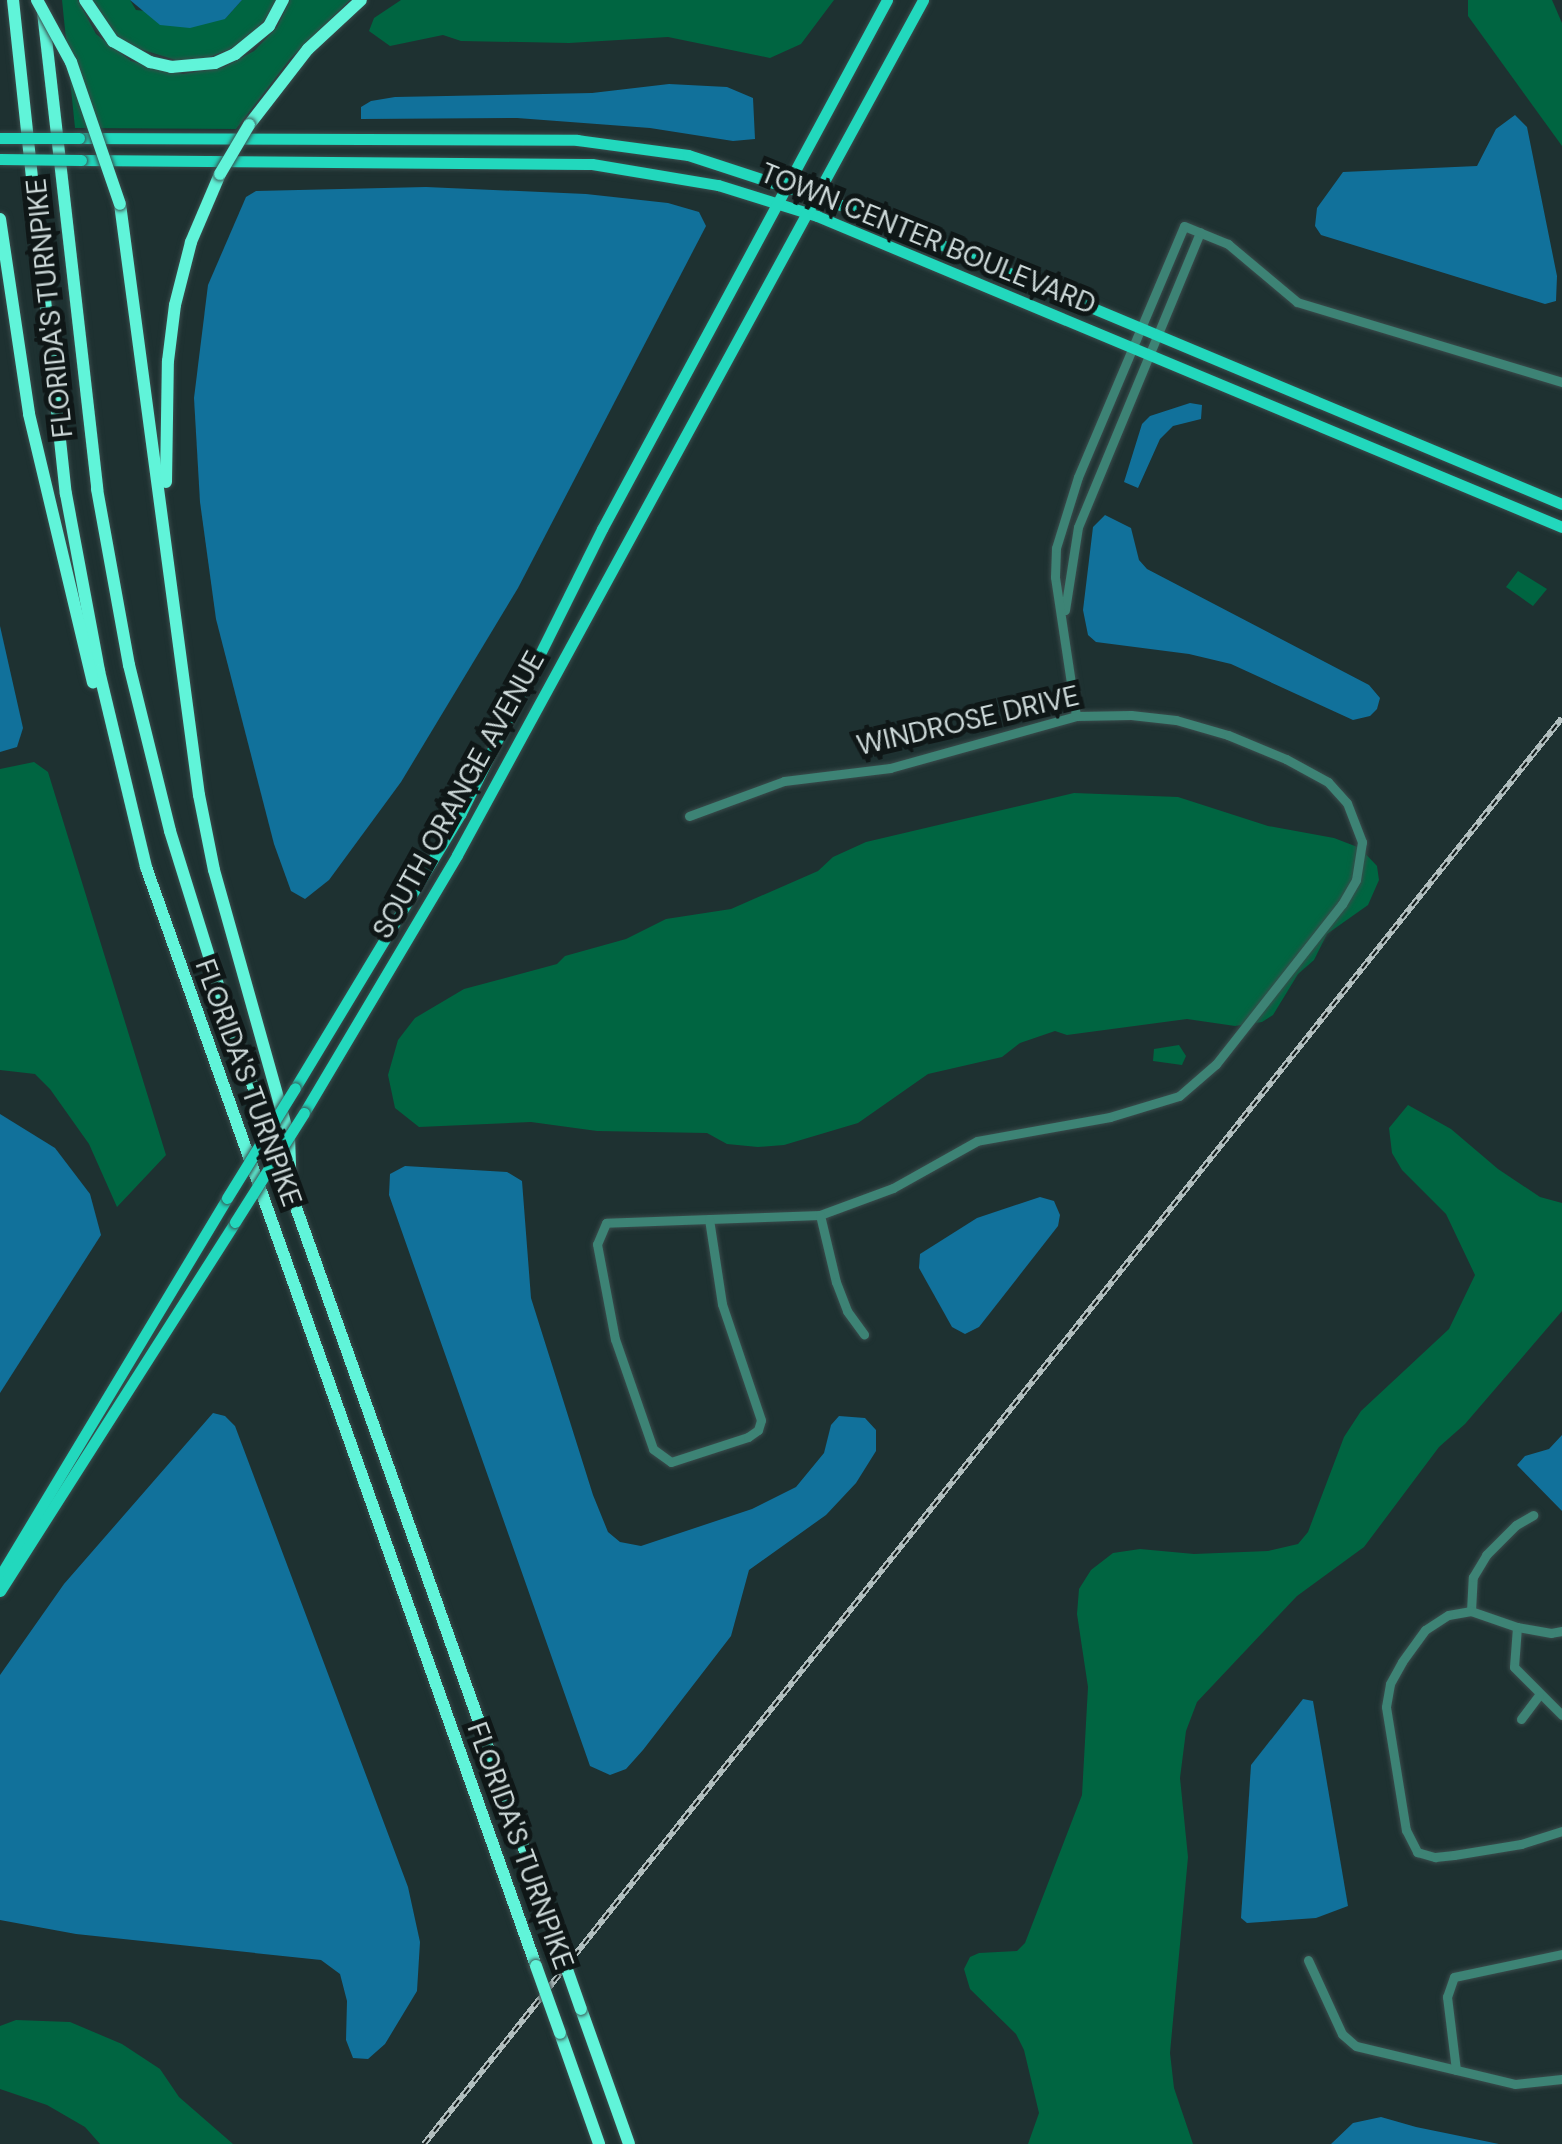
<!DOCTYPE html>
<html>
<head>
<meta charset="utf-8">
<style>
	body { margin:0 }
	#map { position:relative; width:1562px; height:2144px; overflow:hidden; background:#1e3131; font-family:"DM Sans",sans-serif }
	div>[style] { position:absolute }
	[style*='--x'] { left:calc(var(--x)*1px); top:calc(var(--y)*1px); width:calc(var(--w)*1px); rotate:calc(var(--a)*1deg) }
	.green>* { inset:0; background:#006541 }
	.water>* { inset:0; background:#11719b }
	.roads { filter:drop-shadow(0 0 2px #3a4c4c) drop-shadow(0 0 2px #3a4c4c) }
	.minor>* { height:9px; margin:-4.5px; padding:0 4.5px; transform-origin:4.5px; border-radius:4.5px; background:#3d8375 }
	.major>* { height:11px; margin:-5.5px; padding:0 5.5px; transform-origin:5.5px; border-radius:5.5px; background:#22d8bd }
	.highway>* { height:12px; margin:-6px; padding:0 6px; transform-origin:6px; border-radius:6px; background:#60f4d9 }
	.rail>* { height:6px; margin-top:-3px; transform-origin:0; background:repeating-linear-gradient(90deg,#0f1717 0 8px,#b1bebe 0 16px); box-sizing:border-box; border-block:2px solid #b1bebe }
	.bridges { filter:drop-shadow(0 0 2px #3a4c4c) drop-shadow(0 0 2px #3a4c4c) }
	.major-bridge>* { height:11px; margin:-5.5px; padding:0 5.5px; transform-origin:5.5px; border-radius:5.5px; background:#22d8bd }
	.highway-bridge>* { height:12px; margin:-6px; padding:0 6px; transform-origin:6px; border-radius:6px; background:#60f4d9 }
	span { translate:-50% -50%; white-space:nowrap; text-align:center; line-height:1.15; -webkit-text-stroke:10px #0f1717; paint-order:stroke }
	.street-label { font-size:28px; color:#ccd8d8 }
</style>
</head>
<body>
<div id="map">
	<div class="green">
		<div style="clip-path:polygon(62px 0,78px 0,96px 34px,131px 61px,183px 74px,224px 67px,254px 51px,277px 27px,290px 0,350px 0,290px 59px,236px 129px,75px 128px)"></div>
		<div style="clip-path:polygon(91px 0,130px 0,136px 10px,225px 19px,242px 0,276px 0,265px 20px,238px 46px,207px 58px,179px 61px,130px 46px,114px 33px)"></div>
		<div style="clip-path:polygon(401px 0,834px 0,801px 44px,770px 58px,668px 37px,569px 43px,461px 41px,443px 35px,390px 46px,369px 31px,374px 18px)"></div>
		<div style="clip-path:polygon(1468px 0,1552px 0,1562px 23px,1562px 146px,1468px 16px)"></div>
		<div style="clip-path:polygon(1518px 571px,1547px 589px,1533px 606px,1506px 587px)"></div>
		<div style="clip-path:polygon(34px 762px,48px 772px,166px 1155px,117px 1207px,89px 1144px,50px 1089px,35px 1074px,0 1070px,0 769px)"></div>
		<div style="clip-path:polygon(1074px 793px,1178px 797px,1268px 826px,1334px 838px,1360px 848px,1377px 866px,1379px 880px,1368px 905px,1327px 934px,1314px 960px,1298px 974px,1273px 1015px,1262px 1022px,1235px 1026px,1187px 1019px,1067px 1035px,1055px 1031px,1020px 1043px,1002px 1057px,928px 1074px,858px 1123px,784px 1145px,758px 1147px,727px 1144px,707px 1133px,597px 1131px,531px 1122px,419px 1127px,395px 1108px,388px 1075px,398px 1040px,415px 1018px,464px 989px,557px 964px,565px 956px,626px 939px,666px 919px,731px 909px,818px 871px,833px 857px,866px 842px)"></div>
		<div style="clip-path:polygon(1179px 1045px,1186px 1056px,1182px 1065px,1153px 1061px,1154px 1049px)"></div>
		<div style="clip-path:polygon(1408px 1105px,1451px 1129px,1498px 1169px,1540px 1197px,1562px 1203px,1562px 1311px,1465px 1424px,1439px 1447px,1364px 1547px,1297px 1596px,1197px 1702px,1186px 1731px,1180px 1778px,1188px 1857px,1170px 2053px,1174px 2088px,1193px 2144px,1028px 2144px,1039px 2113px,1024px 2050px,1016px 2034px,970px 1989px,964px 1969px,970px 1957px,979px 1953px,1017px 1951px,1025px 1943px,1082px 1795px,1088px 1687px,1077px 1614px,1079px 1589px,1091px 1570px,1113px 1553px,1140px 1549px,1194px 1554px,1268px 1551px,1298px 1544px,1308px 1532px,1344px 1437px,1361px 1411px,1449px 1329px,1475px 1275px,1446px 1214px,1402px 1170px,1392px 1153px,1389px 1128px)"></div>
		<div style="clip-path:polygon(16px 2020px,70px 2022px,122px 2044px,160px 2069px,179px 2097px,233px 2144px,100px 2144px,85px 2127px,47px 2105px,0 2089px,0 2026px)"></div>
	</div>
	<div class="water">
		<div style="clip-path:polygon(130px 0,242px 0,225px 19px,190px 28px,160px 25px)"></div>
		<div style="clip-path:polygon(669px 84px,727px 87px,753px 98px,755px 139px,733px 141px,650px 128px,517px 118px,361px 119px,361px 107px,371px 101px,395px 97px,592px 93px)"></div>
		<div style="clip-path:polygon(1515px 115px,1527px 127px,1557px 276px,1556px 301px,1545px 304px,1321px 235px,1315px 226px,1317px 208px,1343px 172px,1477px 166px,1496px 129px)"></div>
		<div style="clip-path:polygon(426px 187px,586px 194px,668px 203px,699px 212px,706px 226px,518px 588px,401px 782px,329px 880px,305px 899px,291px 891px,274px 844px,216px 619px,200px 502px,194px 398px,208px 285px,246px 197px,256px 191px)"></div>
		<div style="clip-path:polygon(1190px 403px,1202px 405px,1201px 419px,1173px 426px,1160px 439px,1138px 488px,1124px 482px,1142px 424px,1150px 416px)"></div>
		<div style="clip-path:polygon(1105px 515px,1131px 528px,1139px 560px,1147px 569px,1369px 685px,1380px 698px,1377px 709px,1370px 716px,1353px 720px,1231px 664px,1189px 654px,1096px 642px,1088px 635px,1083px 610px,1093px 527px)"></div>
		<div style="clip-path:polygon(0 626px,23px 728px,17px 747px,0 752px)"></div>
		<div style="clip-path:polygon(0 1114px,55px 1148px,90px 1194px,101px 1235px,0 1393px)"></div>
		<div style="clip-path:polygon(405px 1166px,507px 1172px,522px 1181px,531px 1298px,593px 1495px,608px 1532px,620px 1542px,641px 1546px,752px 1509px,796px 1487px,824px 1453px,831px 1425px,839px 1416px,865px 1418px,876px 1430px,876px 1451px,856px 1483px,826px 1515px,749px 1570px,731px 1636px,643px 1750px,626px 1769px,610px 1775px,590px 1766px,389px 1195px,390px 1174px)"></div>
		<div style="clip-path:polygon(1040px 1197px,1054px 1201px,1060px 1215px,1058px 1226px,979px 1327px,965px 1334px,952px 1327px,919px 1268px,920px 1254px,977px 1218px)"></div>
		<div style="clip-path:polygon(213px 1413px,225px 1416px,235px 1426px,408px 1887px,420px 1942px,417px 1991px,385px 2044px,368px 2059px,353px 2058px,346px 2040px,347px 2001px,340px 1974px,321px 1960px,76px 1934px,0 1920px,0 1675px,64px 1584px)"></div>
		<div style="clip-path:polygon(1562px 1435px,1562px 1511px,1517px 1465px,1525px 1456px,1549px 1449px)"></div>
		<div style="clip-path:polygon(1303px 1699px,1313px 1701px,1348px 1906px,1316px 1918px,1247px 1923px,1241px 1918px,1251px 1765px)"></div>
		<div style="clip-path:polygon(1381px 2117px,1416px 2127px,1499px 2144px,1331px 2144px,1353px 2123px)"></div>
	</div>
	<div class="roads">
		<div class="minor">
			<div style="--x:1065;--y:610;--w:84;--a:-81.1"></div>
			<div style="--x:1078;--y:527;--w:319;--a:-67.5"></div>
			<div style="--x:1076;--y:716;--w:141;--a:-98.6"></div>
			<div style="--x:1055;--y:577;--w:29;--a:-88"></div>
			<div style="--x:1056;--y:548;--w:74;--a:-72.8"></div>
			<div style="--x:1078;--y:477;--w:272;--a:-67.1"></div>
			<div style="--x:1184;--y:226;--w:48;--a:22.2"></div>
			<div style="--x:1228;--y:244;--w:90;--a:40"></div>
			<div style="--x:1297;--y:302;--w:277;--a:16.8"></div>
			<div style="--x:689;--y:816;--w:101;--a:-20.2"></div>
			<div style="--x:784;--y:781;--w:107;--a:-7"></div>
			<div style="--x:890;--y:768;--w:193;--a:-15.6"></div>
			<div style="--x:1076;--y:716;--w:55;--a:-1"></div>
			<div style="--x:1131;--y:715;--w:45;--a:6.3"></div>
			<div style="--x:1176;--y:720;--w:54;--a:16.1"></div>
			<div style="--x:1228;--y:735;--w:63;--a:22.5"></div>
			<div style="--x:1286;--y:759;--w:48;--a:28.7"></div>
			<div style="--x:1328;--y:782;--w:28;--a:48"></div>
			<div style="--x:1347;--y:803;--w:42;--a:69"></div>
			<div style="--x:1362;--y:842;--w:38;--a:99"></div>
			<div style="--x:1356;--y:880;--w:28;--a:120"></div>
			<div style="--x:1342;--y:904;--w:204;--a:128.2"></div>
			<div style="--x:1216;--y:1064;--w:49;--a:139.1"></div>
			<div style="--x:1179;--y:1096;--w:72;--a:163.1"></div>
			<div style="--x:1110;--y:1117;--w:135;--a:169.8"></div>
			<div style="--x:977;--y:1141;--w:96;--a:150.8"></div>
			<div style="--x:893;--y:1188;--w:78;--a:159.7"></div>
			<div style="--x:820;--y:1215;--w:214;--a:177.9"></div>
			<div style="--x:606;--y:1223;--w:23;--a:113"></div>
			<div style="--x:597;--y:1244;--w:97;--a:79.3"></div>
			<div style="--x:615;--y:1339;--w:116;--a:70.9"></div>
			<div style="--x:653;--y:1449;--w:22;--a:36"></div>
			<div style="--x:671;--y:1462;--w:81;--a:-18"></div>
			<div style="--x:748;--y:1437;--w:12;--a:-35"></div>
			<div style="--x:758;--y:1430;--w:10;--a:-73"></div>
			<div style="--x:761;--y:1420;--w:122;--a:-108.6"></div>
			<div style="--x:722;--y:1304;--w:86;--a:-98.7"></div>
			<div style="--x:820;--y:1215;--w:69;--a:76.6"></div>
			<div style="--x:836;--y:1282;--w:31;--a:69"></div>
			<div style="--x:847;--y:1311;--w:29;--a:54"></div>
			<div style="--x:1471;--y:1611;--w:34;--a:-87"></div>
			<div style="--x:1473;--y:1577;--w:26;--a:-59"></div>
			<div style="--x:1486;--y:1555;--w:42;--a:-45"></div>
			<div style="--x:1516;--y:1525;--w:20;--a:-30"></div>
			<div style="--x:1517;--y:1627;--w:40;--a:94.3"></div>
			<div style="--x:1514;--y:1667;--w:68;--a:45"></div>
			<div style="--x:1562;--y:1631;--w:11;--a:170"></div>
			<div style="--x:1551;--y:1633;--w:35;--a:-170"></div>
			<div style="--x:1517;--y:1627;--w:49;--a:-160.8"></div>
			<div style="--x:1471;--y:1611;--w:23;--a:170"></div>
			<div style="--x:1448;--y:1615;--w:27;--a:147"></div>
			<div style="--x:1425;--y:1630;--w:39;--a:126"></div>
			<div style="--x:1402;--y:1662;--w:25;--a:119"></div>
			<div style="--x:1390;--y:1684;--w:23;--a:100"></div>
			<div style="--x:1386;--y:1707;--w:125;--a:80.8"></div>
			<div style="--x:1406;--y:1830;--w:25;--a:63"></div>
			<div style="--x:1417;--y:1852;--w:19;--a:16"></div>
			<div style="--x:1435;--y:1857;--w:19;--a:-6"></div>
			<div style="--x:1454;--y:1855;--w:68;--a:-9.3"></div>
			<div style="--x:1521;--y:1844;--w:43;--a:-17.6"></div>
			<div style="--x:1521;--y:1719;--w:30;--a:-53"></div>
			<div style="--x:1308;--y:1960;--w:81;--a:65.3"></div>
			<div style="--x:1342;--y:2034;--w:18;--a:41"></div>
			<div style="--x:1356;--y:2046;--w:163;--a:13.4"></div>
			<div style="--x:1515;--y:2084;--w:47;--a:-6.1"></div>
			<div style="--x:1456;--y:2070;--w:74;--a:-97"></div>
			<div style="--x:1447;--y:1997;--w:21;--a:-71"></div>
			<div style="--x:1454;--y:1977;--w:110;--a:-12"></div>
		</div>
		<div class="major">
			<div style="--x:79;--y:138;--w:498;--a:0.2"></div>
			<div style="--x:577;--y:140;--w:112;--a:7.7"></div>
			<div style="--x:688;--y:155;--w:189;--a:18.1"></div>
			<div style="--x:868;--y:214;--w:752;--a:22.68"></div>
			<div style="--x:81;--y:160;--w:511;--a:0.45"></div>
			<div style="--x:592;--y:164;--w:128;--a:9.5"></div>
			<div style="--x:718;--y:185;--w:104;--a:17.4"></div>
			<div style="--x:817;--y:216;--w:807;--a:22.66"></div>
			<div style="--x:295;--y:1088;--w:321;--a:-58.9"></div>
			<div style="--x:461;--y:813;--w:317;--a:-63.6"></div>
			<div style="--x:602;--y:529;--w:601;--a:-61.69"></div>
			<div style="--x:304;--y:1113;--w:300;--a:-59.3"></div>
			<div style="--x:457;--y:855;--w:974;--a:-61.41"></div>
			<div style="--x:0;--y:1576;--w:441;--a:-59"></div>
			<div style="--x:0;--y:1591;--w:437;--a:-57.5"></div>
		</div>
		<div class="highway">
			<div style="--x:13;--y:0;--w:497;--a:83.9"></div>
			<div style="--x:66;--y:494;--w:180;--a:79.4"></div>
			<div style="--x:99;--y:671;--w:202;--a:76.5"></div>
			<div style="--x:146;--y:867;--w:1166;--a:70.46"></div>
			<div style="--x:85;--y:0;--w:50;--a:55.7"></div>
			<div style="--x:113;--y:41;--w:43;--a:29.6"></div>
			<div style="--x:150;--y:62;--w:22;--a:13"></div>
			<div style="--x:171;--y:67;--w:44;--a:-5.2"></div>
			<div style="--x:215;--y:63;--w:22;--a:-24"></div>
			<div style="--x:235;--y:54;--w:44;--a:-39.5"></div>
			<div style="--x:269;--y:26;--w:30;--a:-62"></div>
			<div style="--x:43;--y:12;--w:480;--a:83.5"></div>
			<div style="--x:97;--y:489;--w:179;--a:79.7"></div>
			<div style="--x:129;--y:665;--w:171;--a:76.1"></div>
			<div style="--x:170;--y:831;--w:185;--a:72.7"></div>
			<div style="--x:225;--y:1008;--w:990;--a:70.41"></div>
			<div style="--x:249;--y:125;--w:96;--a:-52.2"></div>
			<div style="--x:308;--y:49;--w:72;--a:-42.8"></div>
			<div style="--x:120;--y:204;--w:596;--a:82.39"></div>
			<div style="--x:199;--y:795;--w:76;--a:78.7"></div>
			<div style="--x:214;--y:870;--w:276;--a:74.3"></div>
			<div style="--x:289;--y:1136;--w:36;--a:88"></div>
			<div style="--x:0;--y:219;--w:197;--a:81.5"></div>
			<div style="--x:29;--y:414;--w:276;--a:76.6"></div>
			<div style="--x:166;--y:482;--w:121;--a:-89.1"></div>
			<div style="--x:168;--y:361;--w:56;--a:-82.9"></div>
			<div style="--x:175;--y:305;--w:65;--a:-75.7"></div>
			<div style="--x:191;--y:242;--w:74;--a:-66.9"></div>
			<div style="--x:581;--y:2009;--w:143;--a:70.4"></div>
			<div style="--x:560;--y:2033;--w:118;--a:70.6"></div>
		</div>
	</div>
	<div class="rail">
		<div style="--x:424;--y:2144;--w:1824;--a:-51.41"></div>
	</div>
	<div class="bridges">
		<div class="major-bridge">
			<div style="--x:0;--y:138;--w:79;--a:0"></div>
			<div style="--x:0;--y:159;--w:81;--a:0.7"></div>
			<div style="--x:227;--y:1198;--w:129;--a:-58.3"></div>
			<div style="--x:235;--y:1222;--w:129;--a:-57.7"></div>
		</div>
		<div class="highway-bridge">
			<div style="--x:37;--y:0;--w:71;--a:61.3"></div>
			<div style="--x:71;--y:62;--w:150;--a:71"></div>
			<div style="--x:220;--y:174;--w:57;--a:-59.4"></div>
			<div style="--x:557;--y:1941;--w:72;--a:70.6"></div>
			<div style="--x:536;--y:1966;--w:71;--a:70.3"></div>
		</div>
	</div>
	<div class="street-label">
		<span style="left:928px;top:239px;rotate:22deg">TOWN CENTER BOULEVARD</span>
		<span style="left:50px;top:308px;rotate:-96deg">FLORIDA'S TURNPIKE</span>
		<span style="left:968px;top:721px;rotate:-13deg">WINDROSE DRIVE</span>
		<span style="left:459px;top:795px;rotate:-61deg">SOUTH ORANGE AVENUE</span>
		<span style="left:248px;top:1083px;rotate:70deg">FLORIDA'S TURNPIKE</span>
		<span style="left:520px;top:1846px;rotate:70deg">FLORIDA'S TURNPIKE</span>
	</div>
</div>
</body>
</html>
